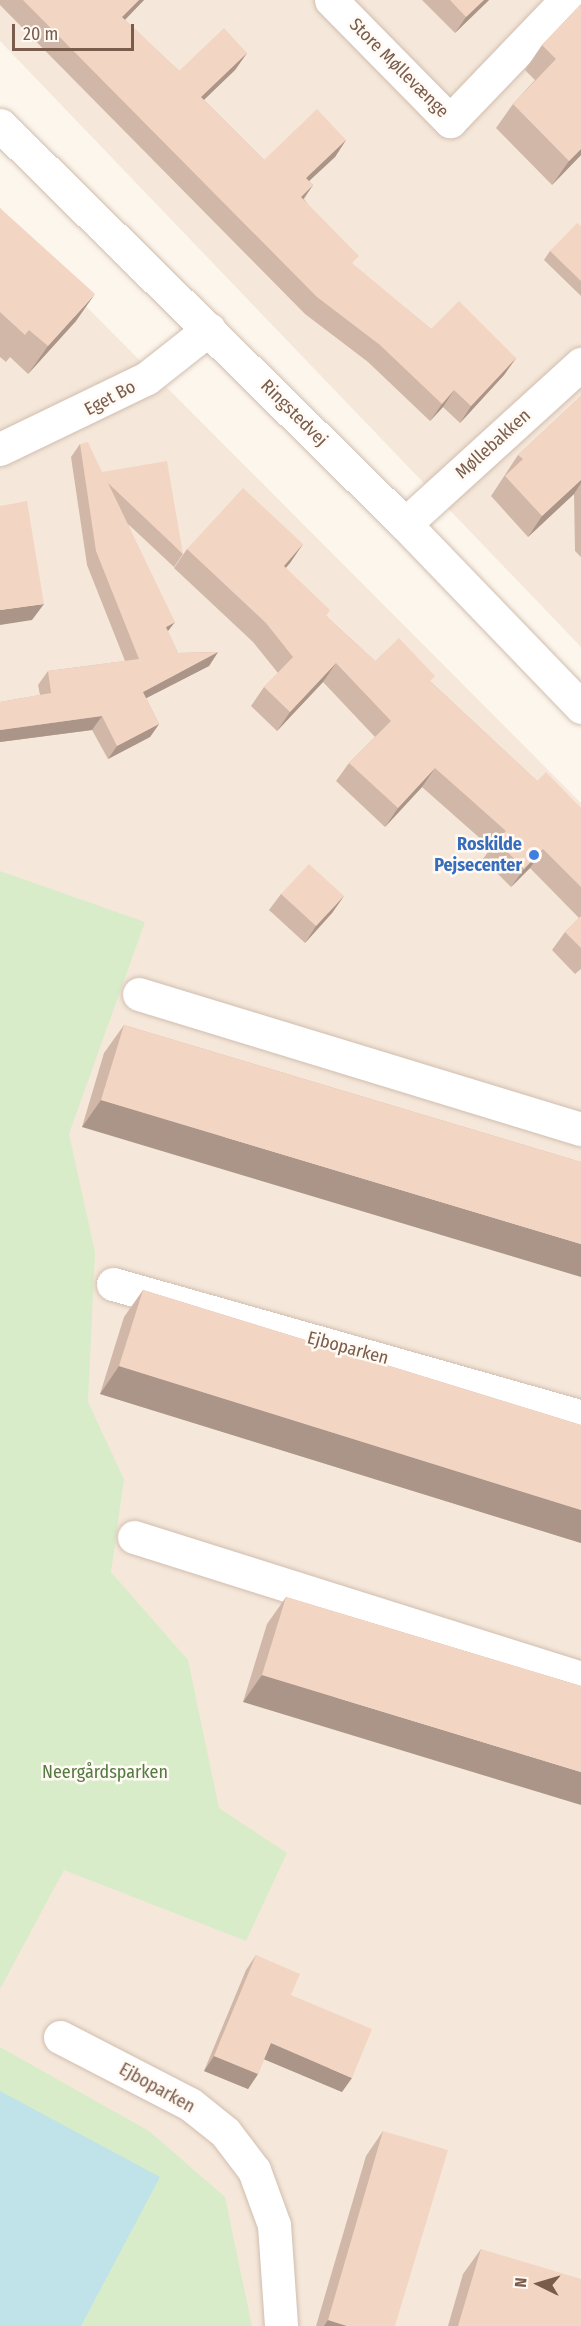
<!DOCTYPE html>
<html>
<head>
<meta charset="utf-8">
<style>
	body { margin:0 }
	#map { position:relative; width:581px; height:2326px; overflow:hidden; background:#fdf6ec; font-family:"Fira Sans Condensed",sans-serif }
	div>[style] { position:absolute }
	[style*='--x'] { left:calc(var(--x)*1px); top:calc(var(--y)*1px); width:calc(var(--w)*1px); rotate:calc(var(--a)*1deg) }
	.residential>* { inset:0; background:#f5e8da }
	.green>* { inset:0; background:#d8ecc9 }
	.water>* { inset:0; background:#bfe3e8 }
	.roads { filter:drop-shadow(0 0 2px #d1beb0) drop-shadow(0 0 2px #d1beb0) }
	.street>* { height:33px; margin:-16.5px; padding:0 16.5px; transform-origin:16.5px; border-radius:16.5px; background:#fff }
	.secondary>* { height:33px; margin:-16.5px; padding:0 16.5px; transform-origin:16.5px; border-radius:16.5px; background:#fff }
	.wall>* { inset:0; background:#d1b7a8 }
	.shaded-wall>* { inset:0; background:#aa9588 }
	.building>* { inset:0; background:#f3d5c3 }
	.dots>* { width:16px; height:16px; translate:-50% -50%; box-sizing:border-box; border:3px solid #fffaf3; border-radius:50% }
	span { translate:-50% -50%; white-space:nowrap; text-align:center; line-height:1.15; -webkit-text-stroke:5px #fffaf3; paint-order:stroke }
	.street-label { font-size:18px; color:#7a5c4d }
	.shop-label { font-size:18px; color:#366cbe; font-weight:700 }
	.right { translate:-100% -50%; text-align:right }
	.park-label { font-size:18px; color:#537a41 }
	.north { position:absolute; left:509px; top:2254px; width:60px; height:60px; -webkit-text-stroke:4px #fffaf3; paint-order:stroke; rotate:275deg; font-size:16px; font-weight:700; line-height:24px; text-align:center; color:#7a5c4d }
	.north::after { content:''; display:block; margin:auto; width:21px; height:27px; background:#7a5c4d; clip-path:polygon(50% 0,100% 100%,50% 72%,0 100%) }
	.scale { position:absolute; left:12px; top:24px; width:122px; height:27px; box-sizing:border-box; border:3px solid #7a5c4d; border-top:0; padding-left:8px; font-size:18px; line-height:21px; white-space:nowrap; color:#7a5c4d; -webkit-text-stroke:4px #fffaf3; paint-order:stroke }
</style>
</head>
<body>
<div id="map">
	<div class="residential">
		<div style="clip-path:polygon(0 0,581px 0,581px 647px,0 41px)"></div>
		<div style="clip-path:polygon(0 220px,581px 803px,581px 2326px,0 2326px)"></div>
	</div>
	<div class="green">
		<div style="clip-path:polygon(0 871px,145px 922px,69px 1134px,95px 1252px,88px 1402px,124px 1479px,111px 1572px,188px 1660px,219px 1808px,287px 1853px,246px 1941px,64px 1870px,0 1989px)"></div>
		<div style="clip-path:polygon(0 2047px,149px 2131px,225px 2197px,252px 2326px,0 2326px)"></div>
	</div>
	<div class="water">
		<div style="clip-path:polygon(0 2091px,160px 2177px,81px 2326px,0 2326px)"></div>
	</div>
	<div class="roads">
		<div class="street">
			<div style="--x:331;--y:0;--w:170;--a:45.5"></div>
			<div style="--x:450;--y:121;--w:168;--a:-46.2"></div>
			<div style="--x:0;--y:449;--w:163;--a:-25.8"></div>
			<div style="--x:147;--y:378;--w:79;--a:-38.3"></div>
			<div style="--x:405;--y:524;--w:238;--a:-42.3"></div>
			<div style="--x:139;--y:994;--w:462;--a:17"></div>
			<div style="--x:113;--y:1284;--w:486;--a:15.8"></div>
			<div style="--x:134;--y:1537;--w:469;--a:17.5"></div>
			<div style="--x:60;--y:2037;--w:146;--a:27.3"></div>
			<div style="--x:190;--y:2104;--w:45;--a:38.7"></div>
			<div style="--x:225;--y:2132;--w:48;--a:52.7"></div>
			<div style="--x:254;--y:2170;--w:59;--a:70"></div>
			<div style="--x:274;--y:2225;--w:101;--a:86"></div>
		</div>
		<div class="secondary">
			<div style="--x:0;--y:125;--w:569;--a:44.57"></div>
			<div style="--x:405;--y:524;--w:254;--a:46.1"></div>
		</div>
	</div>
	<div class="wall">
		<div style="clip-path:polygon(0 0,144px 0,125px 20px,179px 71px,247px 53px,235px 70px,204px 100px,264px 160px,346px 140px,335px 157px,309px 181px,313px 185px,304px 199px,353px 265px,431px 329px,516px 358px,504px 375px,460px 423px,443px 407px,430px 421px,368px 362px,305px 314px,0 5px)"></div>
		<div style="clip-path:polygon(422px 0,489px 0,455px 33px)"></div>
		<div style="clip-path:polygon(581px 4px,581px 155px,552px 185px,496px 128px,513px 104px,535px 80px,525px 70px,542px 45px)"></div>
		<div style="clip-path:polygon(0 208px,76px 321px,28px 374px,10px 357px,6px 362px,0 357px)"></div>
		<div style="clip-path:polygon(581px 226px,581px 296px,544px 260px,550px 251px)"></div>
		<div style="clip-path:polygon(581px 396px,581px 557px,575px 551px,574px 494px,528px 537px,491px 496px,518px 455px)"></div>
		<div style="clip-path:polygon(80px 444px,102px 472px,183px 554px,174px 567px,128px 524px,168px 632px,178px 653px,218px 652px,209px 666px,146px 698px,159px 724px,150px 737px,108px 759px,92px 730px,0 742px,0 702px,40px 695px,38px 685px,48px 671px,125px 661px,87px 565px,71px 457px)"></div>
		<div style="clip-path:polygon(303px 544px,286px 568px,326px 616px,375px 661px,431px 682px,537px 781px,581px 808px,581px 969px,575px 974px,552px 950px,565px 932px,579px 918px,530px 868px,511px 887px,483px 859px,491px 848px,422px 787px,385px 827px,336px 781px,349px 763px,375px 737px,323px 682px,277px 731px,251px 706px,264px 687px,278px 673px,253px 642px,174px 568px,187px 549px)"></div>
		<div style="clip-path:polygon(281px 894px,344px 896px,332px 913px,305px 943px,269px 910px)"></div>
		<div style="clip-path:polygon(124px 1025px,581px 1162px,82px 1127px,104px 1053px)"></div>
		<div style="clip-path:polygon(143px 1290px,581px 1425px,581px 1543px,100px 1394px,124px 1317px)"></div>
		<div style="clip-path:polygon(286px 1597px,581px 1686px,243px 1702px,267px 1624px)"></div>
		<div style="clip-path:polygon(256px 1955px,291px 1995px,342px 2092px,264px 2059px,258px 2074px,248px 2089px,204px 2071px,246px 1970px)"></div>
		<div style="clip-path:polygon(383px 2131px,395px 2326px,316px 2326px,366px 2156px)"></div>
		<div style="clip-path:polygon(481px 2249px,581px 2326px,448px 2326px,463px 2274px)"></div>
	</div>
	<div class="shaded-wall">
		<div style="clip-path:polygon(139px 0,144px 0,111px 34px,122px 17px)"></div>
		<div style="clip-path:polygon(484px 0,489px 0,455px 33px,466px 17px)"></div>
		<div style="clip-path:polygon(247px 53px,235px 70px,189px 114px,201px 97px)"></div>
		<div style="clip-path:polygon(346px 140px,335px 157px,294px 195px,306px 178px)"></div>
		<div style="clip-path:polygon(581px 149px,581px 155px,552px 185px,569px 161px)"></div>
		<div style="clip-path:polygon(313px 185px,301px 202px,301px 197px)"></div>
		<div style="clip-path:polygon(95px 294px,76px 321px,28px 374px,48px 346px)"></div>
		<div style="clip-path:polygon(516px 358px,504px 375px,460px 423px,471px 406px)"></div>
		<div style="clip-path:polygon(454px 390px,443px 407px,430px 421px,442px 404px)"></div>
		<div style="clip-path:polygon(581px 480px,581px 483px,574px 494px,528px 537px,542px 516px)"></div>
		<div style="clip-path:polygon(303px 544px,290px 563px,271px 584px,284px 566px)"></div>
		<div style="clip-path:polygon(44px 604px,32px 620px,0 625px,0 610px)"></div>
		<div style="clip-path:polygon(175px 622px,165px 635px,166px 627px)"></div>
		<div style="clip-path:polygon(218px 652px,209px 666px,133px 705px,143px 692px)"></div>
		<div style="clip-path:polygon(336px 663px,323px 682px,277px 731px,290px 712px)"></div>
		<div style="clip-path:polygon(102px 716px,92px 730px,0 742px,0 730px)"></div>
		<div style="clip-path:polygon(159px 724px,150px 737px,108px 759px,117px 746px)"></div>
		<div style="clip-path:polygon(435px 768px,422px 787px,385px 827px,398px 808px)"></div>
		<div style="clip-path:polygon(543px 849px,530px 868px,511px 887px,524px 869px)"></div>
		<div style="clip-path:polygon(344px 896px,332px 913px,305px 943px,316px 926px)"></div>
		<div style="clip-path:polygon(101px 1100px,581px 1244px,581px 1277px,82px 1127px)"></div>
		<div style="clip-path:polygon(119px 1366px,581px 1510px,581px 1543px,100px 1394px)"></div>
		<div style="clip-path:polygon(262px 1675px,581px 1772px,581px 1805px,243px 1702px)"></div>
		<div style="clip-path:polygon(271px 2043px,352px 2078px,342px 2092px,261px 2058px)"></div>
		<div style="clip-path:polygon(214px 2056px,258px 2074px,248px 2089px,204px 2071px)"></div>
		<div style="clip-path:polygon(328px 2320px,347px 2326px,324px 2326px)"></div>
	</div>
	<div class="building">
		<div style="clip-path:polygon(23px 0,139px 0,122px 17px,179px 71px,224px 28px,247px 53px,201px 97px,264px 160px,317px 109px,346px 140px,306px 178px,313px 185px,301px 197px,359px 256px,352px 263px,431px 329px,459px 301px,516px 358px,471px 406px,454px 390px,442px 404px,380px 345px,317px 297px)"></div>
		<div style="clip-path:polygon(450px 0,484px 0,466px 17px)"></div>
		<div style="clip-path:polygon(581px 4px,581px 149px,569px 161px,513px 104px,556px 59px,542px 45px)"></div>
		<div style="clip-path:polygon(0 208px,95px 294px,48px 346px,29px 330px,25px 335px,0 312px)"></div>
		<div style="clip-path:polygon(577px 223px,581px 226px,581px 281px,550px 251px)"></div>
		<div style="clip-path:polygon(581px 396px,581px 480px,542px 516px,505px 476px,523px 459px,518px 455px)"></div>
		<div style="clip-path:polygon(88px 442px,102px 472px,167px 461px,183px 554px,108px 483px,175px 622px,166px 627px,178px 653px,218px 652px,143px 692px,159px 724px,117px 746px,102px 716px,0 730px,0 702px,51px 693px,48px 671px,139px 659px,96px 551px,80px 444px)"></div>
		<div style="clip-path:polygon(243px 488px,303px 544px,284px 566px,330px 610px,326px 616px,375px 661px,399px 638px,435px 676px,430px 681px,537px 781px,546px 772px,581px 808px,581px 887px,543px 849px,524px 869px,496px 840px,506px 831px,435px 768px,398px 808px,349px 763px,391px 721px,336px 663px,290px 712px,264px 687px,293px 657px,266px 623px,187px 549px)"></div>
		<div style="clip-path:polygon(27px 501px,44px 604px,0 610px,0 506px)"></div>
		<div style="clip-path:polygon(309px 864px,344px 896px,316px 926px,281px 894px)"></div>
		<div style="clip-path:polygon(581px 916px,581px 948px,565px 932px)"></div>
		<div style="clip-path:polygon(124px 1025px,581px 1162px,581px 1244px,101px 1100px)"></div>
		<div style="clip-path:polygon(143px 1290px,581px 1425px,581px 1510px,119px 1366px)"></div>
		<div style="clip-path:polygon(286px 1597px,581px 1686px,581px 1772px,262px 1675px)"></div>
		<div style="clip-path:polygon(256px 1955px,300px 1974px,291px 1995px,372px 2029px,352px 2078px,271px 2043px,258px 2074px,214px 2056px)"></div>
		<div style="clip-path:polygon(383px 2131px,448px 2150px,395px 2326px,347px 2326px,328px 2320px)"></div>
		<div style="clip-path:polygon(481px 2249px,581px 2279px,581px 2326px,458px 2326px)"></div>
	</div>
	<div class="dots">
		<div style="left:534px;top:855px;background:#3f7fe0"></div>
	</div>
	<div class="street-label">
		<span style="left:399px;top:68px;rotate:45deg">Store Møllevænge</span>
		<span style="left:110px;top:398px;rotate:-28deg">Eget Bo</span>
		<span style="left:294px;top:413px;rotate:45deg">Ringstedvej</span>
		<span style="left:493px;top:444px;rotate:-42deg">Møllebakken</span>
		<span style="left:348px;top:1348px;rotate:15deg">Ejboparken</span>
		<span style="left:157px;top:2088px;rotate:29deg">Ejboparken</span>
	</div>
	<div class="shop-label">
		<span class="right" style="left:522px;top:855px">Roskilde<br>Pejsecenter</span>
	</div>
	<div class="park-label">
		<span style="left:105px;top:1772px">Neergårdsparken</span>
	</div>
	<div class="north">N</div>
	<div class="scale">20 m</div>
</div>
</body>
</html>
